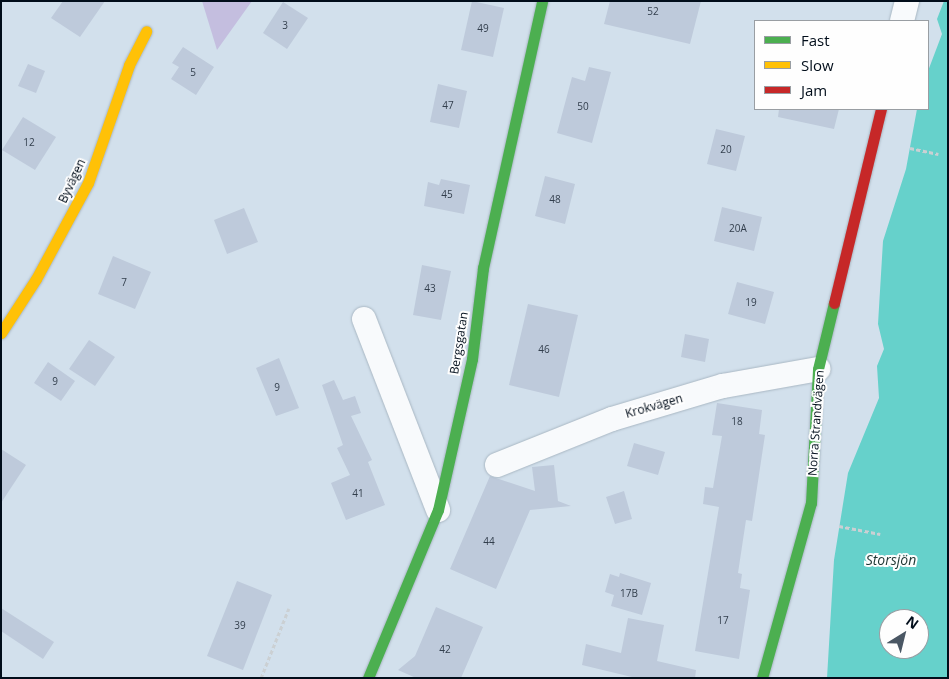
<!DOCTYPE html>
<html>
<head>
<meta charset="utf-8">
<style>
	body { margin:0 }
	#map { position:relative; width:949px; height:679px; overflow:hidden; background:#d2e0ec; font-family:"Open Sans",sans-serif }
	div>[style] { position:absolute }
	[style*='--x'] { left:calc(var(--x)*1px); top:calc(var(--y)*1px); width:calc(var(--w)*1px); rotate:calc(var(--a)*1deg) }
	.green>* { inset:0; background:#c4bedf }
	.water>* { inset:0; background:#66d1cb }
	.building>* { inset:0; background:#becadb }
	.path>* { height:3px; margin-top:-1.5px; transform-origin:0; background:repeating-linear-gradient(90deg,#cbd0d3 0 4px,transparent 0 6.5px) }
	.roads { filter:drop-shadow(0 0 1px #a9b7c3) drop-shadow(0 0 1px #a9b7c3) }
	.street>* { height:24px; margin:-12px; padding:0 12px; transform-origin:12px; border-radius:12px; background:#f8fafc }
	.fast>* { height:11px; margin:-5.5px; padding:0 5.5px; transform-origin:5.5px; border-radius:5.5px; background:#4caf50 }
	.slow>* { height:11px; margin:-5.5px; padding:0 5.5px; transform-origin:5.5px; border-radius:5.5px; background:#ffc107 }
	.jam>* { height:11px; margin:-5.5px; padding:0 5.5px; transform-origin:5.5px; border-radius:5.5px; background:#c62828 }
	span { translate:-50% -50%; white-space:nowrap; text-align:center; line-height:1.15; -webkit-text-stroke:4px #fefefe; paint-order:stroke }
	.number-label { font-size:10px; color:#323e4c }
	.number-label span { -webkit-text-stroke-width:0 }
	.street-label { font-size:12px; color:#010d1a }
	.water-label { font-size:14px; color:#1e3633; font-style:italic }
	.frame { position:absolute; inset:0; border:2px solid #010d1a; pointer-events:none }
	.legend { position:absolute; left:754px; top:20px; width:175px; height:90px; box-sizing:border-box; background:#fefefe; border:1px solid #999ea3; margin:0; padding:6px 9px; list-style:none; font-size:15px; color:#010d1a }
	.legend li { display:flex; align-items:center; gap:10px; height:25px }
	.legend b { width:25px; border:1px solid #999ea3 }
	.north { position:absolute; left:879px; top:609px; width:50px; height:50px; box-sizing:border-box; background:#fefefe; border:1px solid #999ea3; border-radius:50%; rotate:36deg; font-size:14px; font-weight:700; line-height:20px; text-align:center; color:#010d1a }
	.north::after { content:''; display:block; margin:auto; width:18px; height:22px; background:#4a5764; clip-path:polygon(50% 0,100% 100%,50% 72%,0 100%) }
</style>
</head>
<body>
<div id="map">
	<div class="green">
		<div style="clip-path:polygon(202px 1px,252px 1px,217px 50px)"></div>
	</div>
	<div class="water">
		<div style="clip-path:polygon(evenodd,944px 1px,948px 1px,948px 678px,827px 678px,834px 560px,848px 473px,879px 398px,877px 366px,884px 349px,878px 324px,883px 241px,906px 169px,917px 109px,928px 109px,928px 71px,942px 34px,937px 19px,944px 1px,889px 619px,919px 619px,919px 649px,889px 649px,889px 619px)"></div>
	</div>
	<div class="building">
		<div style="clip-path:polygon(63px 1px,105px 1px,80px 37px,51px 18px)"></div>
		<div style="clip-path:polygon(472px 1px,504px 8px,493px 57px,461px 50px)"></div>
		<div style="clip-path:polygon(610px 1px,701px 1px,690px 44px,604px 24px)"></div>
		<div style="clip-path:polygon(283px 2px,308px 18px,287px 49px,263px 33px)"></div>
		<div style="clip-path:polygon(183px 47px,214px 67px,196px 95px,171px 79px,179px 67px,172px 63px)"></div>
		<div style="clip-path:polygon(28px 64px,45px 71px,36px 93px,18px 86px)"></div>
		<div style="clip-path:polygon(589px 67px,611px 72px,592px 143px,557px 133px,572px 77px,585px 81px)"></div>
		<div style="clip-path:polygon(438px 84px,467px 91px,459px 128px,430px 122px)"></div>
		<div style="clip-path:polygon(779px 109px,839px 109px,834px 129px,778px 117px)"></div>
		<div style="clip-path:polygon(23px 117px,56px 137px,35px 170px,2px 150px)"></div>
		<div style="clip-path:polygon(716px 129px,745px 136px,736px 171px,707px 164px)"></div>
		<div style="clip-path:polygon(545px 176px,575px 184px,565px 224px,535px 216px)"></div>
		<div style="clip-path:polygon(441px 179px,470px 185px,464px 214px,424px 206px,428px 182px,439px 185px)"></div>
		<div style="clip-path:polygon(722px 207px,762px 217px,754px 251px,714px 241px)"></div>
		<div style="clip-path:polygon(244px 208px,258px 242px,227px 254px,214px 220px)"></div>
		<div style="clip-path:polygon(113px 256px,151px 272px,135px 309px,98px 294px)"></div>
		<div style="clip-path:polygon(422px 265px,451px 271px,441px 320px,413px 315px)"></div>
		<div style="clip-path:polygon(737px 282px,774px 292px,765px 324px,728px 314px)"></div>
		<div style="clip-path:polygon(528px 304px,578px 315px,559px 397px,509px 385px)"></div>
		<div style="clip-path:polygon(685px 334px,709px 339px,705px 362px,681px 357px)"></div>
		<div style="clip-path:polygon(89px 340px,115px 357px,95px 386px,69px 369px)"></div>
		<div style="clip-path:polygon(279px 358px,299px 408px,276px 416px,256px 368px)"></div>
		<div style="clip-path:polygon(48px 362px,75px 381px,61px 401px,34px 383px)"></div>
		<div style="clip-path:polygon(334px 380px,343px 400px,355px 396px,361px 413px,351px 416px,372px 460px,368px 462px,385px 505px,346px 520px,331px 483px,350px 475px,337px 448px,343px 445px,322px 385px)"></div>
		<div style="clip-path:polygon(717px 403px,762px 410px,759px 434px,765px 435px,752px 521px,746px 520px,738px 573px,742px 574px,740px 588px,750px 590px,739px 659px,695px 651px,719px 507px,703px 504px,705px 487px,713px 488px,722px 436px,712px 435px)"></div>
		<div style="clip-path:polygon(634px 443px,665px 452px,658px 475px,627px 466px)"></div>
		<div style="clip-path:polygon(1px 449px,26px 465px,1px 503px)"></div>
		<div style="clip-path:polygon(554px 465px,558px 501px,571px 506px,530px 510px,496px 589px,450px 569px,490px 476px,535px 491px,532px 467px)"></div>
		<div style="clip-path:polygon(624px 491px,632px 519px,615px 524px,606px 497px)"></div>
		<div style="clip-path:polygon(620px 573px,651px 583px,642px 615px,611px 606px,614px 595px,605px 592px,610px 574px,619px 577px)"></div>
		<div style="clip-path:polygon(237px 581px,272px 595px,243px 670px,207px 656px)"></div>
		<div style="clip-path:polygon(436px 607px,483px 627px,461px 678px,416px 678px,398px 670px,415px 656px)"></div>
		<div style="clip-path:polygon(1px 608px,54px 642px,43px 659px,1px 631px)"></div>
		<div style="clip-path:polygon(628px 618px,664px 625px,657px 661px,696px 670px,695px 678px,636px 678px,582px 665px,586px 644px,621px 653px)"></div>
	</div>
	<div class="path">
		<div style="--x:910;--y:148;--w:29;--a:12"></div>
		<div style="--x:839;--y:526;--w:42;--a:11"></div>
		<div style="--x:261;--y:678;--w:75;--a:-68.2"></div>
	</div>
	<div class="roads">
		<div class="street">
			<div style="--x:902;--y:21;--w:21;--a:-76"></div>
			<div style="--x:364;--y:319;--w:205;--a:68.8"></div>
			<div style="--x:497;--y:465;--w:124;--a:-21.8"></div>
			<div style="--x:612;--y:419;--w:116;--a:-16.6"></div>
			<div style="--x:723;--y:386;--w:97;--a:-10.1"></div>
		</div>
		<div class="fast">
			<div style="--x:368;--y:678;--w:182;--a:-67.4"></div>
			<div style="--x:438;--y:510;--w:155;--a:-77.3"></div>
			<div style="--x:472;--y:359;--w:92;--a:-83.1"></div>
			<div style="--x:483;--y:268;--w:273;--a:-77.5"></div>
			<div style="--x:762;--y:678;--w:182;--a:-74.4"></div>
			<div style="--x:811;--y:503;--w:134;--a:-87"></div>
			<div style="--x:818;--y:369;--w:68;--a:-76.4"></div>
		</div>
		<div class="slow">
			<div style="--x:1;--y:333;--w:64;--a:-57.1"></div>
			<div style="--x:36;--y:279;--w:109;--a:-61.6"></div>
			<div style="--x:88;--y:183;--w:125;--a:-70.8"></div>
			<div style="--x:129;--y:65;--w:38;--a:-63"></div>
		</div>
		<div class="jam">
			<div style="--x:834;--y:303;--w:200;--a:-76.4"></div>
		</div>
	</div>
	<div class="number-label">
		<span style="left:653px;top:12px">52</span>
		<span style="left:285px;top:26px">3</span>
		<span style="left:483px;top:29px">49</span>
		<span style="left:193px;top:73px">5</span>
		<span style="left:448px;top:106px">47</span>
		<span style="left:583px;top:107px">50</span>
		<span style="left:29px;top:143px">12</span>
		<span style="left:726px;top:150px">20</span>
		<span style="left:447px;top:195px">45</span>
		<span style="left:555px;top:200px">48</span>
		<span style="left:738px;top:229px">20A</span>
		<span style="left:124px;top:283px">7</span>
		<span style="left:430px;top:289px">43</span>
		<span style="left:751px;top:303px">19</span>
		<span style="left:544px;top:350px">46</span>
		<span style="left:55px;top:382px">9</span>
		<span style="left:277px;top:388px">9</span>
		<span style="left:737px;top:422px">18</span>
		<span style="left:358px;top:494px">41</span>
		<span style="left:489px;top:542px">44</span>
		<span style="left:629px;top:594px">17B</span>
		<span style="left:723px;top:621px">17</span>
		<span style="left:240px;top:626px">39</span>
		<span style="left:445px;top:650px">42</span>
	</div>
	<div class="street-label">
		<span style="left:72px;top:181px;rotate:-65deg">Byvägen</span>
		<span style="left:459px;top:343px;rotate:-81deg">Bergsgatan</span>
		<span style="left:654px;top:406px;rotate:-16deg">Krokvägen</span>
		<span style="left:816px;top:423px;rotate:-86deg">Norra Strandvägen</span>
	</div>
	<div class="water-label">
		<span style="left:891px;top:560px">Storsjön</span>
	</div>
	<div class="frame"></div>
	<ul class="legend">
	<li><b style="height:6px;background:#4caf50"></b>Fast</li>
	<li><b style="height:6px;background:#ffc107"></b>Slow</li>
	<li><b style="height:6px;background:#c62828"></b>Jam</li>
	</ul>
	<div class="north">N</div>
</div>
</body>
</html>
